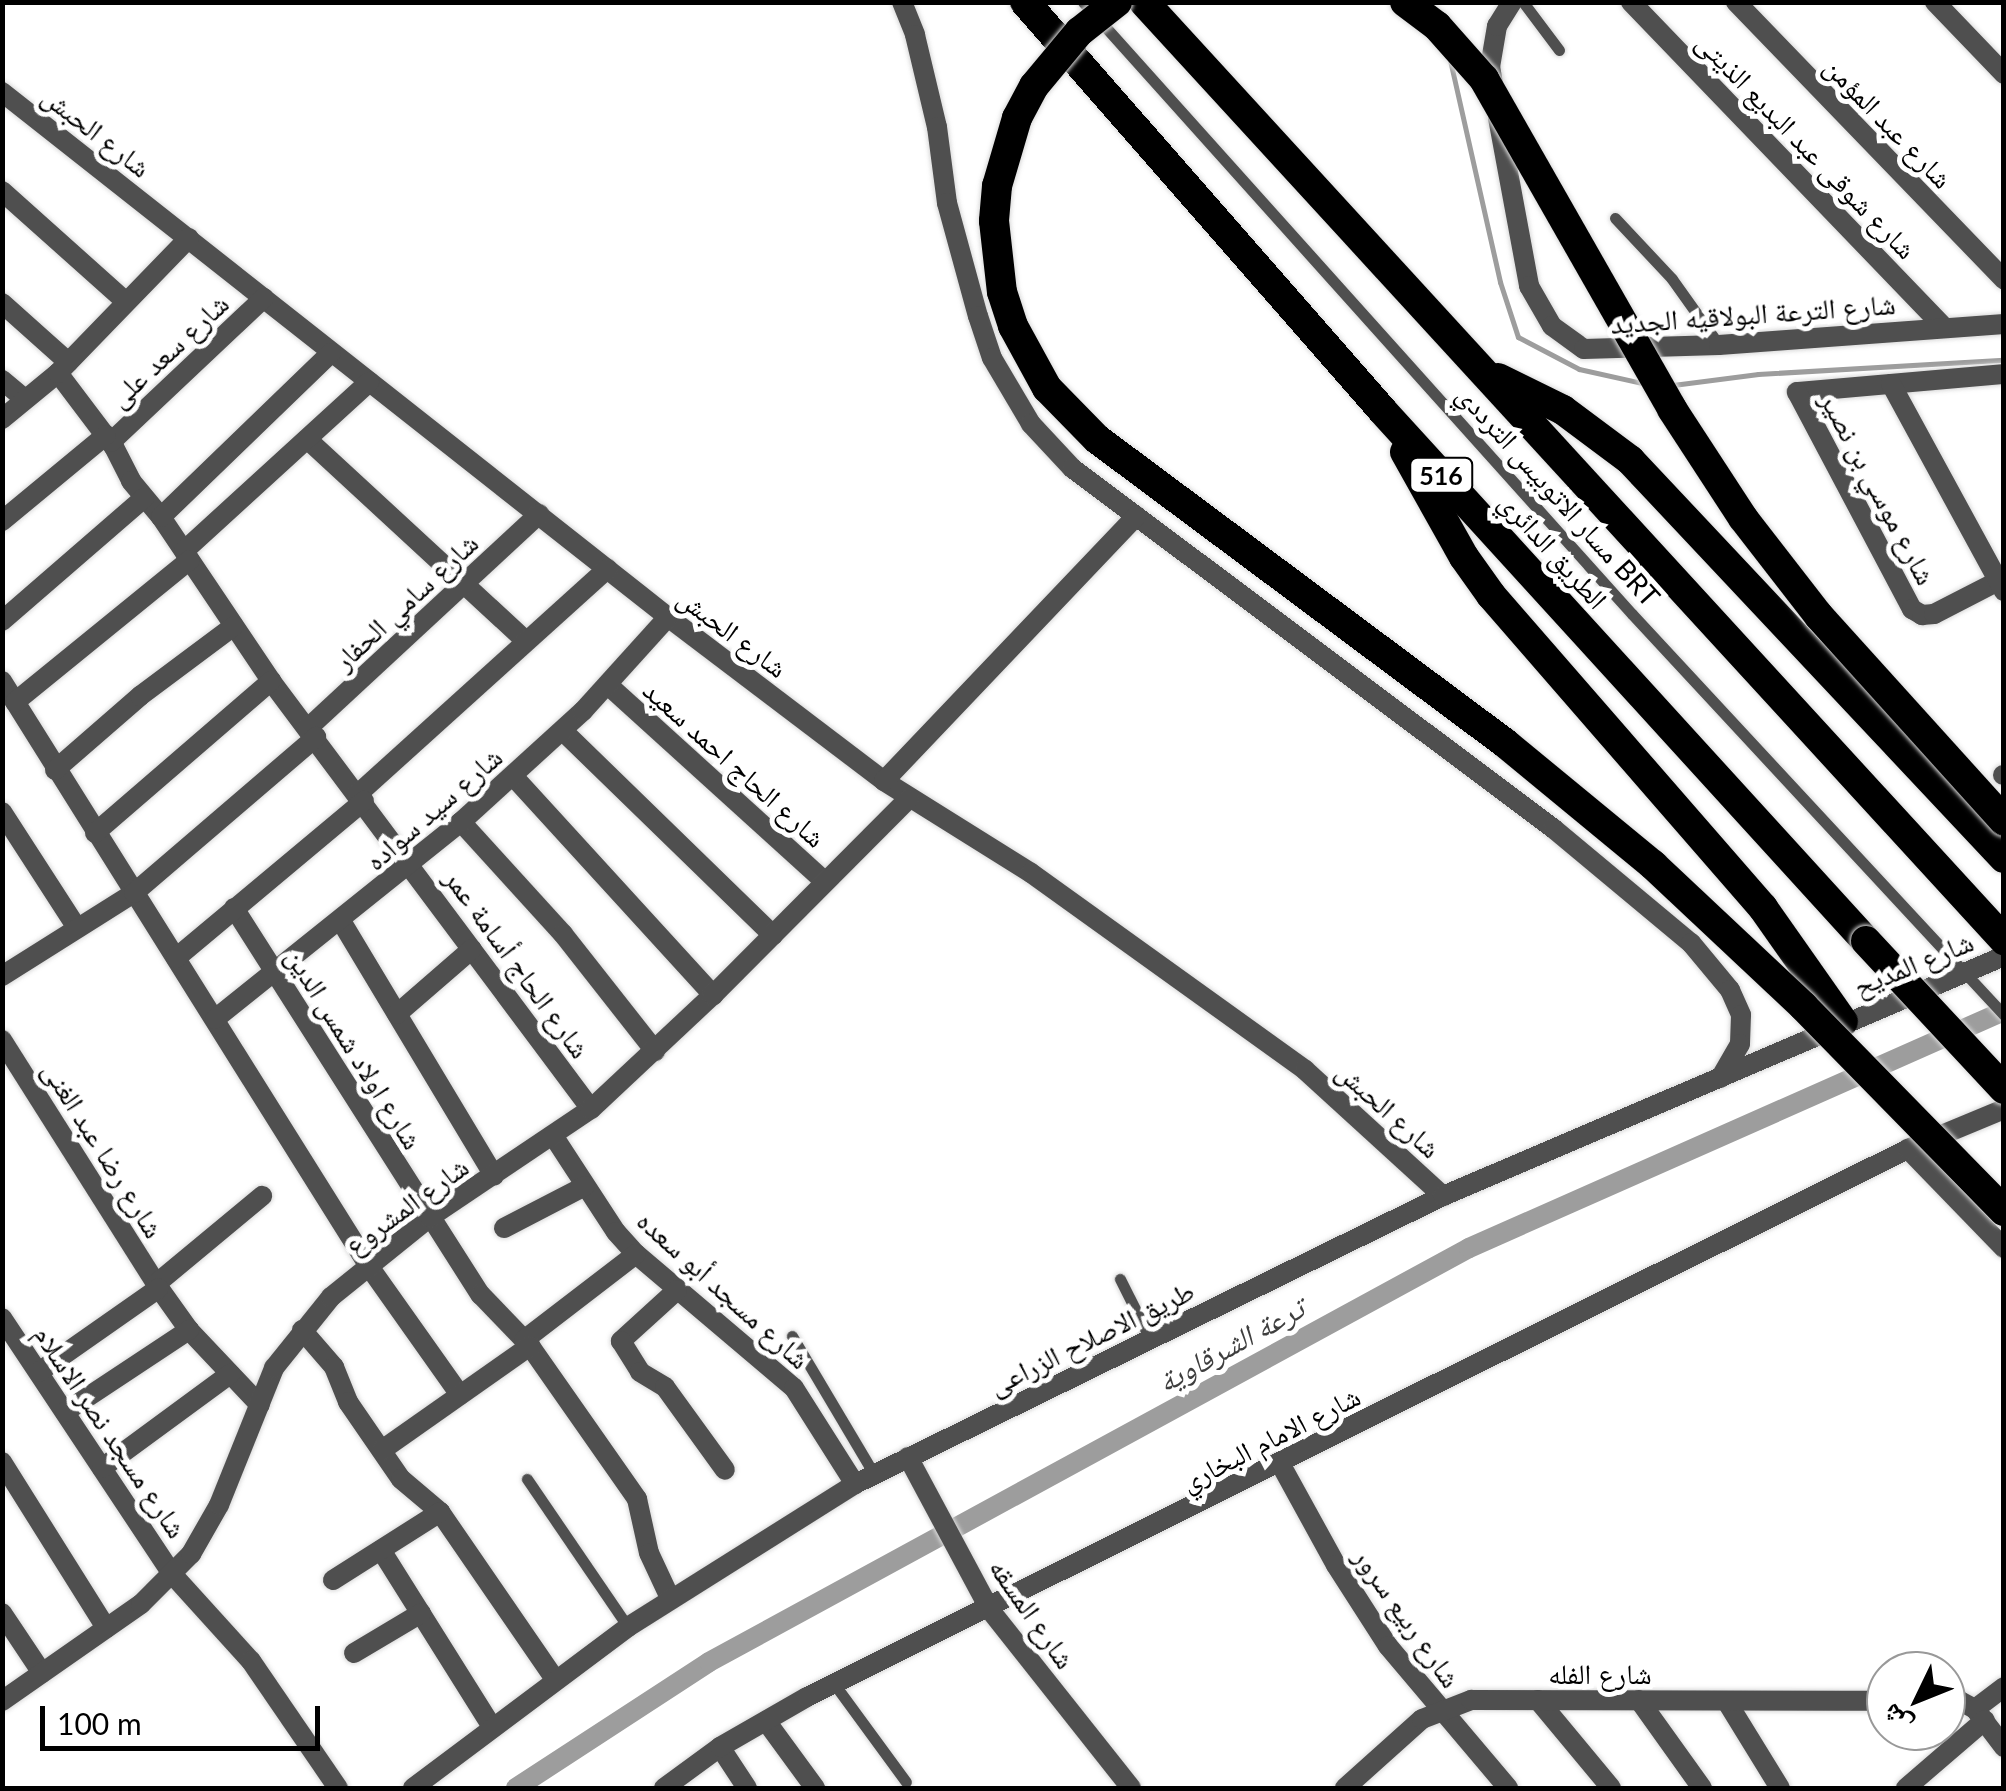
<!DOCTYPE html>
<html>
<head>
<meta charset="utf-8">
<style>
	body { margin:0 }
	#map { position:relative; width:2006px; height:1791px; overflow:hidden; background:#fff; font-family:Lato,"Noto Naskh Arabic",sans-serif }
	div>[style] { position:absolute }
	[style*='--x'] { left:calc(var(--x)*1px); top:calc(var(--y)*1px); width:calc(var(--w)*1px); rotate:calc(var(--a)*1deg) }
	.stream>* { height:5px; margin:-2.5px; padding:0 2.5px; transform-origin:2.5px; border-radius:2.5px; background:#9d9d9d }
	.canal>* { height:20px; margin:-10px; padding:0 10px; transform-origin:10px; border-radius:10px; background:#9d9d9d }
	.roads { filter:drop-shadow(0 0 2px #dbdbdb) drop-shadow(0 0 2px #dbdbdb) }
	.service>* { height:11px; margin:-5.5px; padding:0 5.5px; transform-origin:5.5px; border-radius:5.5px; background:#4f4f4f }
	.minor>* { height:20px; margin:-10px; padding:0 10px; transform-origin:10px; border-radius:10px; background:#4f4f4f }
	.tertiary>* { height:20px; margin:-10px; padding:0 10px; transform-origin:10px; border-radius:10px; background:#4f4f4f }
	.motorway>* { height:30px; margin:-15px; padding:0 15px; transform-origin:15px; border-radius:15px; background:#000 }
	.bridges { filter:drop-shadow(0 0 2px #dbdbdb) drop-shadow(0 0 2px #dbdbdb) }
	.motorway-bridge>* { height:30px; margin:-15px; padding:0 15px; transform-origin:15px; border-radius:15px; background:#000 }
	span { translate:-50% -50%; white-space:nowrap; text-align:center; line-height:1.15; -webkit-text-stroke:10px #fff; paint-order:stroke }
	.shield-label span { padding:2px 8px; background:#fff; border:2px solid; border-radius:8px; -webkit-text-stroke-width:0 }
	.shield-label { font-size:25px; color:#000; font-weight:700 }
	.street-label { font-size:28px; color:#000 }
	.water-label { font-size:30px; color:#3e3e3e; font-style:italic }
	.frame { position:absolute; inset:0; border:5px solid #000; pointer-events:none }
	.north { position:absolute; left:1866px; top:1651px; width:100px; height:100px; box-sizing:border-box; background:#fff; border:2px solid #999; border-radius:50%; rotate:227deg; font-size:28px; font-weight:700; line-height:40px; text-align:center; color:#000 }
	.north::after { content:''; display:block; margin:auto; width:35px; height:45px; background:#000; clip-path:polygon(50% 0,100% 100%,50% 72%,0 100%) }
	.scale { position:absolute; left:40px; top:1706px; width:280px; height:45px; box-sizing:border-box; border:5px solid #000; border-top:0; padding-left:12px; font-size:30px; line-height:35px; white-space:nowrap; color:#000; -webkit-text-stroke:8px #fff; paint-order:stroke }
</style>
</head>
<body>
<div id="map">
	<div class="stream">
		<div style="--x:1450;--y:60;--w:228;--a:77.3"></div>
		<div style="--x:1500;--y:282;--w:58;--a:71.9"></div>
		<div style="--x:1518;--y:337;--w:69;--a:27.7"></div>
		<div style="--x:1579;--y:369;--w:65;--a:12.5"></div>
		<div style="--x:1673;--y:385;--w:86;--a:-7.4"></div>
		<div style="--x:1758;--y:374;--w:246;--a:-3.3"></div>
	</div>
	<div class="canal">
		<div style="--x:516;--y:1788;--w:230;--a:-33.1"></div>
		<div style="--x:709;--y:1662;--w:865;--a:-28.58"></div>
		<div style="--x:1469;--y:1248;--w:585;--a:-23.89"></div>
	</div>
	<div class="roads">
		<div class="service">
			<div style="--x:1083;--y:2;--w:822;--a:48.11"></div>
			<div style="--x:1632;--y:614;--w:547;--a:47.15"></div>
			<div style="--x:1523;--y:2;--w:60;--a:53.1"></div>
			<div style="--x:1615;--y:218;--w:83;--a:46.9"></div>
			<div style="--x:1672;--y:279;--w:81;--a:54.5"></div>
			<div style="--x:1120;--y:1279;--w:67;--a:63.4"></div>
			<div style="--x:792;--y:1336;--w:161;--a:59.3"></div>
			<div style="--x:527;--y:1479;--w:179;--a:55.7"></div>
			<div style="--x:835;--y:1685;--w:120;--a:53.8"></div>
		</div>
		<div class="minor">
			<div style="--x:902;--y:2;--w:35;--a:68"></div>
			<div style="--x:915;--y:35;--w:95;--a:76.6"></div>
			<div style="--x:937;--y:127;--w:77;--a:82.5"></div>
			<div style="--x:947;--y:203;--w:117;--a:74.7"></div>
			<div style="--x:978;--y:316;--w:44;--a:71.6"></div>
			<div style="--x:992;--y:358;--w:77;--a:59.4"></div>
			<div style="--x:1031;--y:424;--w:60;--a:47"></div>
			<div style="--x:1072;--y:468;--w:602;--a:36.83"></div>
			<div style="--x:1554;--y:829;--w:178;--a:39.8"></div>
			<div style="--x:1691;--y:943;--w:61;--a:50.3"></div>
			<div style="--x:1730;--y:990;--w:27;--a:66"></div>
			<div style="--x:1741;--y:1015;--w:29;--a:92"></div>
			<div style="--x:1740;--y:1044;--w:39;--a:120"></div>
			<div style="--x:1631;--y:2;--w:451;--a:46.1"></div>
			<div style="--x:1736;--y:2;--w:386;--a:46"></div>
			<div style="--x:1935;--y:2;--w:100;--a:46.2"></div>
			<div style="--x:1494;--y:89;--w:22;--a:-100"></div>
			<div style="--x:1490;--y:67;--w:42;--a:-80.3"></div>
			<div style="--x:1497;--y:26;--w:28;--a:-58"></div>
			<div style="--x:2;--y:92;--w:848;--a:38.25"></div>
			<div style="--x:668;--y:617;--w:271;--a:37.2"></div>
			<div style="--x:884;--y:781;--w:173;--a:32"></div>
			<div style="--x:1031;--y:873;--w:337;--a:35.7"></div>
			<div style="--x:1305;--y:1070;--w:187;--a:42.4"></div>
			<div style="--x:1498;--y:118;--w:171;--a:79.5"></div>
			<div style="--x:1529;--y:286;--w:46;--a:60.1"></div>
			<div style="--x:1552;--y:326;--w:39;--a:36"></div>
			<div style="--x:1584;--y:349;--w:135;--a:-1.7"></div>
			<div style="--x:1719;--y:345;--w:286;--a:-4.2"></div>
			<div style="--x:2;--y:191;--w:166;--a:41.8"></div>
			<div style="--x:2;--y:303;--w:89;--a:41.8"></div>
			<div style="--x:58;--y:373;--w:93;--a:52.9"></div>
			<div style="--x:114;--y:447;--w:38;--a:63"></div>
			<div style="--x:131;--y:481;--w:47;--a:50.2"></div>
			<div style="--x:161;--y:517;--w:197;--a:56.1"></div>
			<div style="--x:271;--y:681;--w:534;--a:53.22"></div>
			<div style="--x:2004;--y:374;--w:208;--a:175"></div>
			<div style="--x:1797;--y:392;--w:246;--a:62.1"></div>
			<div style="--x:1912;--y:609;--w:12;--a:31"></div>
			<div style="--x:1922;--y:615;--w:12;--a:-5"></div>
			<div style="--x:1934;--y:614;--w:79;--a:-27.2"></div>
			<div style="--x:2;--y:380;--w:30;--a:40"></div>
			<div style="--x:1891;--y:384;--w:236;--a:61.4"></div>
			<div style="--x:2;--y:419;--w:72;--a:-39.4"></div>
			<div style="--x:58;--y:373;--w:188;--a:-45.9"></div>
			<div style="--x:307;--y:439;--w:298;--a:42.7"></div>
			<div style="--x:111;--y:442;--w:210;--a:-43.3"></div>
			<div style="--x:161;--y:517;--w:236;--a:-44"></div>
			<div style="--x:2;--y:521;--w:135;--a:-39.6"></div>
			<div style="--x:184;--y:551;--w:251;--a:-42.4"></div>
			<div style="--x:2;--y:621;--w:188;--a:-40.9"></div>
			<div style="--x:2;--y:681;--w:689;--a:57.92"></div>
			<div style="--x:368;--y:1265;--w:159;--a:54.7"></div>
			<div style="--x:608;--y:685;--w:293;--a:42.2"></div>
			<div style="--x:15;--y:702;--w:225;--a:-39.1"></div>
			<div style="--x:308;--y:728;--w:315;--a:-42.8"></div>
			<div style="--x:563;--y:731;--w:293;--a:44.2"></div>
			<div style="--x:55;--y:770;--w:113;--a:-41"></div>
			<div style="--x:140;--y:696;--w:117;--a:-36.7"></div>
			<div style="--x:2003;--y:775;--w:1;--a:0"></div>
			<div style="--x:513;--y:776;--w:297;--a:47.6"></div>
			<div style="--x:884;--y:781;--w:366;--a:-46.4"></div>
			<div style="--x:358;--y:794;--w:336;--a:-42.1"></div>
			<div style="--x:2;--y:812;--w:138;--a:57.1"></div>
			<div style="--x:461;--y:822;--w:151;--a:47.7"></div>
			<div style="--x:563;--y:934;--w:149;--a:51.8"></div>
			<div style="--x:95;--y:833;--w:233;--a:-40.8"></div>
			<div style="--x:234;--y:908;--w:459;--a:57.5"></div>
			<div style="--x:481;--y:1295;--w:71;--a:46.1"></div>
			<div style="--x:530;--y:1346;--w:187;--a:55"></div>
			<div style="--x:637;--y:1499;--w:55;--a:77.5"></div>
			<div style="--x:649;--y:1553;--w:50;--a:65"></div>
			<div style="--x:341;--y:921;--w:297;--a:59"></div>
			<div style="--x:176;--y:958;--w:245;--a:-39.9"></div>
			<div style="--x:2;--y:976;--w:156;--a:-32.2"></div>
			<div style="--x:134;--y:893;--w:240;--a:-40.6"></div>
			<div style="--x:397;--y:1014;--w:99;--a:-40.9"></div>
			<div style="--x:215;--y:1019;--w:315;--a:-38.7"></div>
			<div style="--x:461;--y:822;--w:165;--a:-42.3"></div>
			<div style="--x:583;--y:711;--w:127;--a:-47.9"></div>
			<div style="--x:2;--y:1040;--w:294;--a:57.7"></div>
			<div style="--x:159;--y:1288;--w:52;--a:54.5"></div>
			<div style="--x:189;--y:1330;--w:103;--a:46.6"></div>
			<div style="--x:554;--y:1137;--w:113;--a:56.9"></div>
			<div style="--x:616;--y:1232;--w:30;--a:48"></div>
			<div style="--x:636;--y:1254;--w:207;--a:40.3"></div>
			<div style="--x:794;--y:1388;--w:114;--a:57.6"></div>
			<div style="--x:1908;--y:1149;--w:138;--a:45.9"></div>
			<div style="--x:504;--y:1228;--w:91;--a:-27.4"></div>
			<div style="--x:156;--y:1284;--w:138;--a:-39.7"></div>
			<div style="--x:677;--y:1290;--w:76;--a:137.7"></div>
			<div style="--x:621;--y:1341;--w:36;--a:58"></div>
			<div style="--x:640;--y:1372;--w:29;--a:31"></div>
			<div style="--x:665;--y:1387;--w:102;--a:54.1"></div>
			<div style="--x:2;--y:1318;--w:309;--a:56.4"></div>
			<div style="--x:173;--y:1575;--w:116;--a:47.8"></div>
			<div style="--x:251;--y:1661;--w:154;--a:55.6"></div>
			<div style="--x:302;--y:1330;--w:49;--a:49.1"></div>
			<div style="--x:334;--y:1367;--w:38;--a:68"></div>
			<div style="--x:348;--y:1402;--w:93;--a:55.5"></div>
			<div style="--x:401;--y:1479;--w:51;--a:40.2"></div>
			<div style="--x:440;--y:1512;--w:201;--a:55.5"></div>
			<div style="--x:524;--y:1340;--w:141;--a:-37.5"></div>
			<div style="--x:39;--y:1372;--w:146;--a:-35"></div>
			<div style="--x:65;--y:1412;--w:149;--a:-33.5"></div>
			<div style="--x:382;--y:1450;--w:181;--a:-35.1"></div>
			<div style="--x:908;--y:1457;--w:174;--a:61.8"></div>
			<div style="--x:990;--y:1610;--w:227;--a:51.6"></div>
			<div style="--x:2;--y:1462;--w:196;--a:57.9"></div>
			<div style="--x:1281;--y:1465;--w:114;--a:61.2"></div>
			<div style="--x:1336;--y:1565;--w:96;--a:57.3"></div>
			<div style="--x:1388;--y:1646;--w:186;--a:49.8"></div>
			<div style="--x:102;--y:1468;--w:159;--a:-36.3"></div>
			<div style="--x:381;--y:1550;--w:209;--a:57.9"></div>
			<div style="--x:333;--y:1580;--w:127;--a:-32.4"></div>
			<div style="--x:2;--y:1613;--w:72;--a:56.3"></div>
			<div style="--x:354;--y:1653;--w:78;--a:-30.8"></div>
			<div style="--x:1538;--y:1700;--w:114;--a:50.3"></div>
			<div style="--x:1639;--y:1700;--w:108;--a:54.4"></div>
			<div style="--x:2;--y:1701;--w:169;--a:-34.9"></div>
			<div style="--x:141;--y:1604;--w:71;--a:-45"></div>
			<div style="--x:191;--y:1554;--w:56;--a:-60.3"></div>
			<div style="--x:219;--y:1505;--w:148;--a:-68.1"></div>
			<div style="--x:274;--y:1368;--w:91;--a:-51.2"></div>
			<div style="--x:331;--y:1297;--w:127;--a:-38.9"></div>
			<div style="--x:430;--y:1217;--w:194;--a:-33.9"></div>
			<div style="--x:591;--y:1109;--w:167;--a:-43.1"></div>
			<div style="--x:713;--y:995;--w:276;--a:-45.1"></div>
			<div style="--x:1946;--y:1701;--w:14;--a:0"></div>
			<div style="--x:1960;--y:1701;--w:17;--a:28"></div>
			<div style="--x:1975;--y:1709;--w:48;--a:52.7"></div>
			<div style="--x:1727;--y:1702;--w:101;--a:58.4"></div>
			<div style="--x:1975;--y:1709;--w:36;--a:-37"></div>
			<div style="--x:766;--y:1721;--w:83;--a:53.8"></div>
			<div style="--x:720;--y:1747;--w:49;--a:56.6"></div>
			<div style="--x:413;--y:1788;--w:269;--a:-36.8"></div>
			<div style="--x:628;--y:1627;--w:268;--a:-32.2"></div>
			<div style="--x:855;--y:1484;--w:655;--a:-26.1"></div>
			<div style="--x:1443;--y:1196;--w:610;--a:-23.16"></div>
			<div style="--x:1345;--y:1788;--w:103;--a:-41.9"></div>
			<div style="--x:1422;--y:1719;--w:53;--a:-21.2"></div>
			<div style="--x:1471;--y:1700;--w:415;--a:0.1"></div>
			<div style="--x:1906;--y:1788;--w:104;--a:-40.7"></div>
		</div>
		<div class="tertiary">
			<div style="--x:664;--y:1788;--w:69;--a:-36.2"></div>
			<div style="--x:720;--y:1747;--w:100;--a:-29.9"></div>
			<div style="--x:807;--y:1697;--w:1230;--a:-26.46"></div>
			<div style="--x:1908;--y:1149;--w:104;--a:-22.6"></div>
		</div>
		<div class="motorway">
			<div style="--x:1025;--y:2;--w:542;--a:48.81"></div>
			<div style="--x:1382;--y:410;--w:718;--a:47.65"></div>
			<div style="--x:1144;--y:2;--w:1273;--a:47.48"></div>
			<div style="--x:1498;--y:378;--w:72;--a:26.2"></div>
			<div style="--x:1563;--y:410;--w:84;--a:36.7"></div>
			<div style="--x:1630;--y:460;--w:546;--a:46.78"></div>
			<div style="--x:1405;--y:452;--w:120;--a:60.7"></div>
			<div style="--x:1464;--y:557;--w:47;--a:54.6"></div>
			<div style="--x:1491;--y:595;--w:415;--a:49"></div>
			<div style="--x:1763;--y:908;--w:139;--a:54.9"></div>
		</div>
	</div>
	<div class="bridges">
		<div class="motorway-bridge">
			<div style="--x:1117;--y:2;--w:48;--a:141.7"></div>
			<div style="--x:1079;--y:32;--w:70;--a:129.8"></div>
			<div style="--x:1034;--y:86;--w:36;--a:118"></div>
			<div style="--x:1017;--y:118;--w:71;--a:106.4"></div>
			<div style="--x:997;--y:186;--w:35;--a:95"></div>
			<div style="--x:994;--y:221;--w:71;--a:83.6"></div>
			<div style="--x:1002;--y:292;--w:36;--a:72"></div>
			<div style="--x:1013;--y:326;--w:71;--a:61.3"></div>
			<div style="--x:1047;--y:388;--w:71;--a:45.6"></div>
			<div style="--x:1097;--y:439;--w:509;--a:36.69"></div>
			<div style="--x:1505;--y:743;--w:192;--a:39.5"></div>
			<div style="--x:1653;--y:865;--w:206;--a:43.2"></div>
			<div style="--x:1803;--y:1006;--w:287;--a:45.6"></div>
			<div style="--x:1405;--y:2;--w:40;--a:37"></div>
			<div style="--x:1437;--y:26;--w:71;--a:48.4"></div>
			<div style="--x:1484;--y:79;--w:380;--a:60.3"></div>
			<div style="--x:1672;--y:409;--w:130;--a:56.9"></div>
			<div style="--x:1743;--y:518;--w:124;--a:52.2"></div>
			<div style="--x:1819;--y:616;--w:276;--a:47.9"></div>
			<div style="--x:1866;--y:941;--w:202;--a:47"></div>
		</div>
	</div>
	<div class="shield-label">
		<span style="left:1441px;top:475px">516</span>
	</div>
	<div class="street-label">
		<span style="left:1889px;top:122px;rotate:46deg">شارع عبد المؤمن</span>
		<span style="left:97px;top:131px;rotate:38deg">شارع الحبش</span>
		<span style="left:1807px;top:145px;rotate:46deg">شارع شوقى عبد البديع الذيتى</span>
		<span style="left:1753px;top:313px;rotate:-4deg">شارع الترعة البولاقيه الجديد</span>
		<span style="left:168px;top:350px;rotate:-43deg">شارع سعد على</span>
		<span style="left:1879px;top:488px;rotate:62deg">شارع موسي بن نصير</span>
		<span style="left:1559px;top:495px;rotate:48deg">مسار الاتوبيس الترددي BRT</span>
		<span style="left:1554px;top:550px;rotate:48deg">الطريق الدائري</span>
		<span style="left:405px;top:601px;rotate:-43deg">شارع سامي الحفار</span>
		<span style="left:733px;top:632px;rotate:37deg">شارع الحبش</span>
		<span style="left:735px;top:763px;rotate:42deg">شارع الحاج احمد سعيد</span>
		<span style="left:433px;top:808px;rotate:-41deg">شارع سيد سواده</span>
		<span style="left:518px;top:963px;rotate:54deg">شارع الحاج أسامة عمر</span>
		<span style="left:1913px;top:963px;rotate:-22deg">شارع المديح</span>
		<span style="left:355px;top:1048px;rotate:58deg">شارع اولاد شمس الدين</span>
		<span style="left:1389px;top:1109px;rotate:42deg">شارع الحبش</span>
		<span style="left:104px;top:1149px;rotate:58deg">شارع رضا عبد الغنى</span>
		<span style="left:406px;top:1205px;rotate:-36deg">شارع المشروع</span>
		<span style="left:724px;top:1289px;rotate:42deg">شارع مسجد أبو سعده</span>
		<span style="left:1091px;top:1337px;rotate:-26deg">طريق الاصلاح الزراعى</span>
		<span style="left:111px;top:1431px;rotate:56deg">شارع مسجد نصر الاسلام</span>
		<span style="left:1270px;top:1438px;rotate:-27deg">شارع الامام البخاري</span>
		<span style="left:1033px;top:1613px;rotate:55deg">شارع المسقه</span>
		<span style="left:1408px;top:1617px;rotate:55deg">شارع ربيع سرور</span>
		<span style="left:1600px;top:1673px">شارع الفله</span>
	</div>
	<div class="water-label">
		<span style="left:1230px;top:1344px;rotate:-29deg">ترعة الشرقاوية</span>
	</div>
	<div class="frame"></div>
	<div class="north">ش</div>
	<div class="scale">100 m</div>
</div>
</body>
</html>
